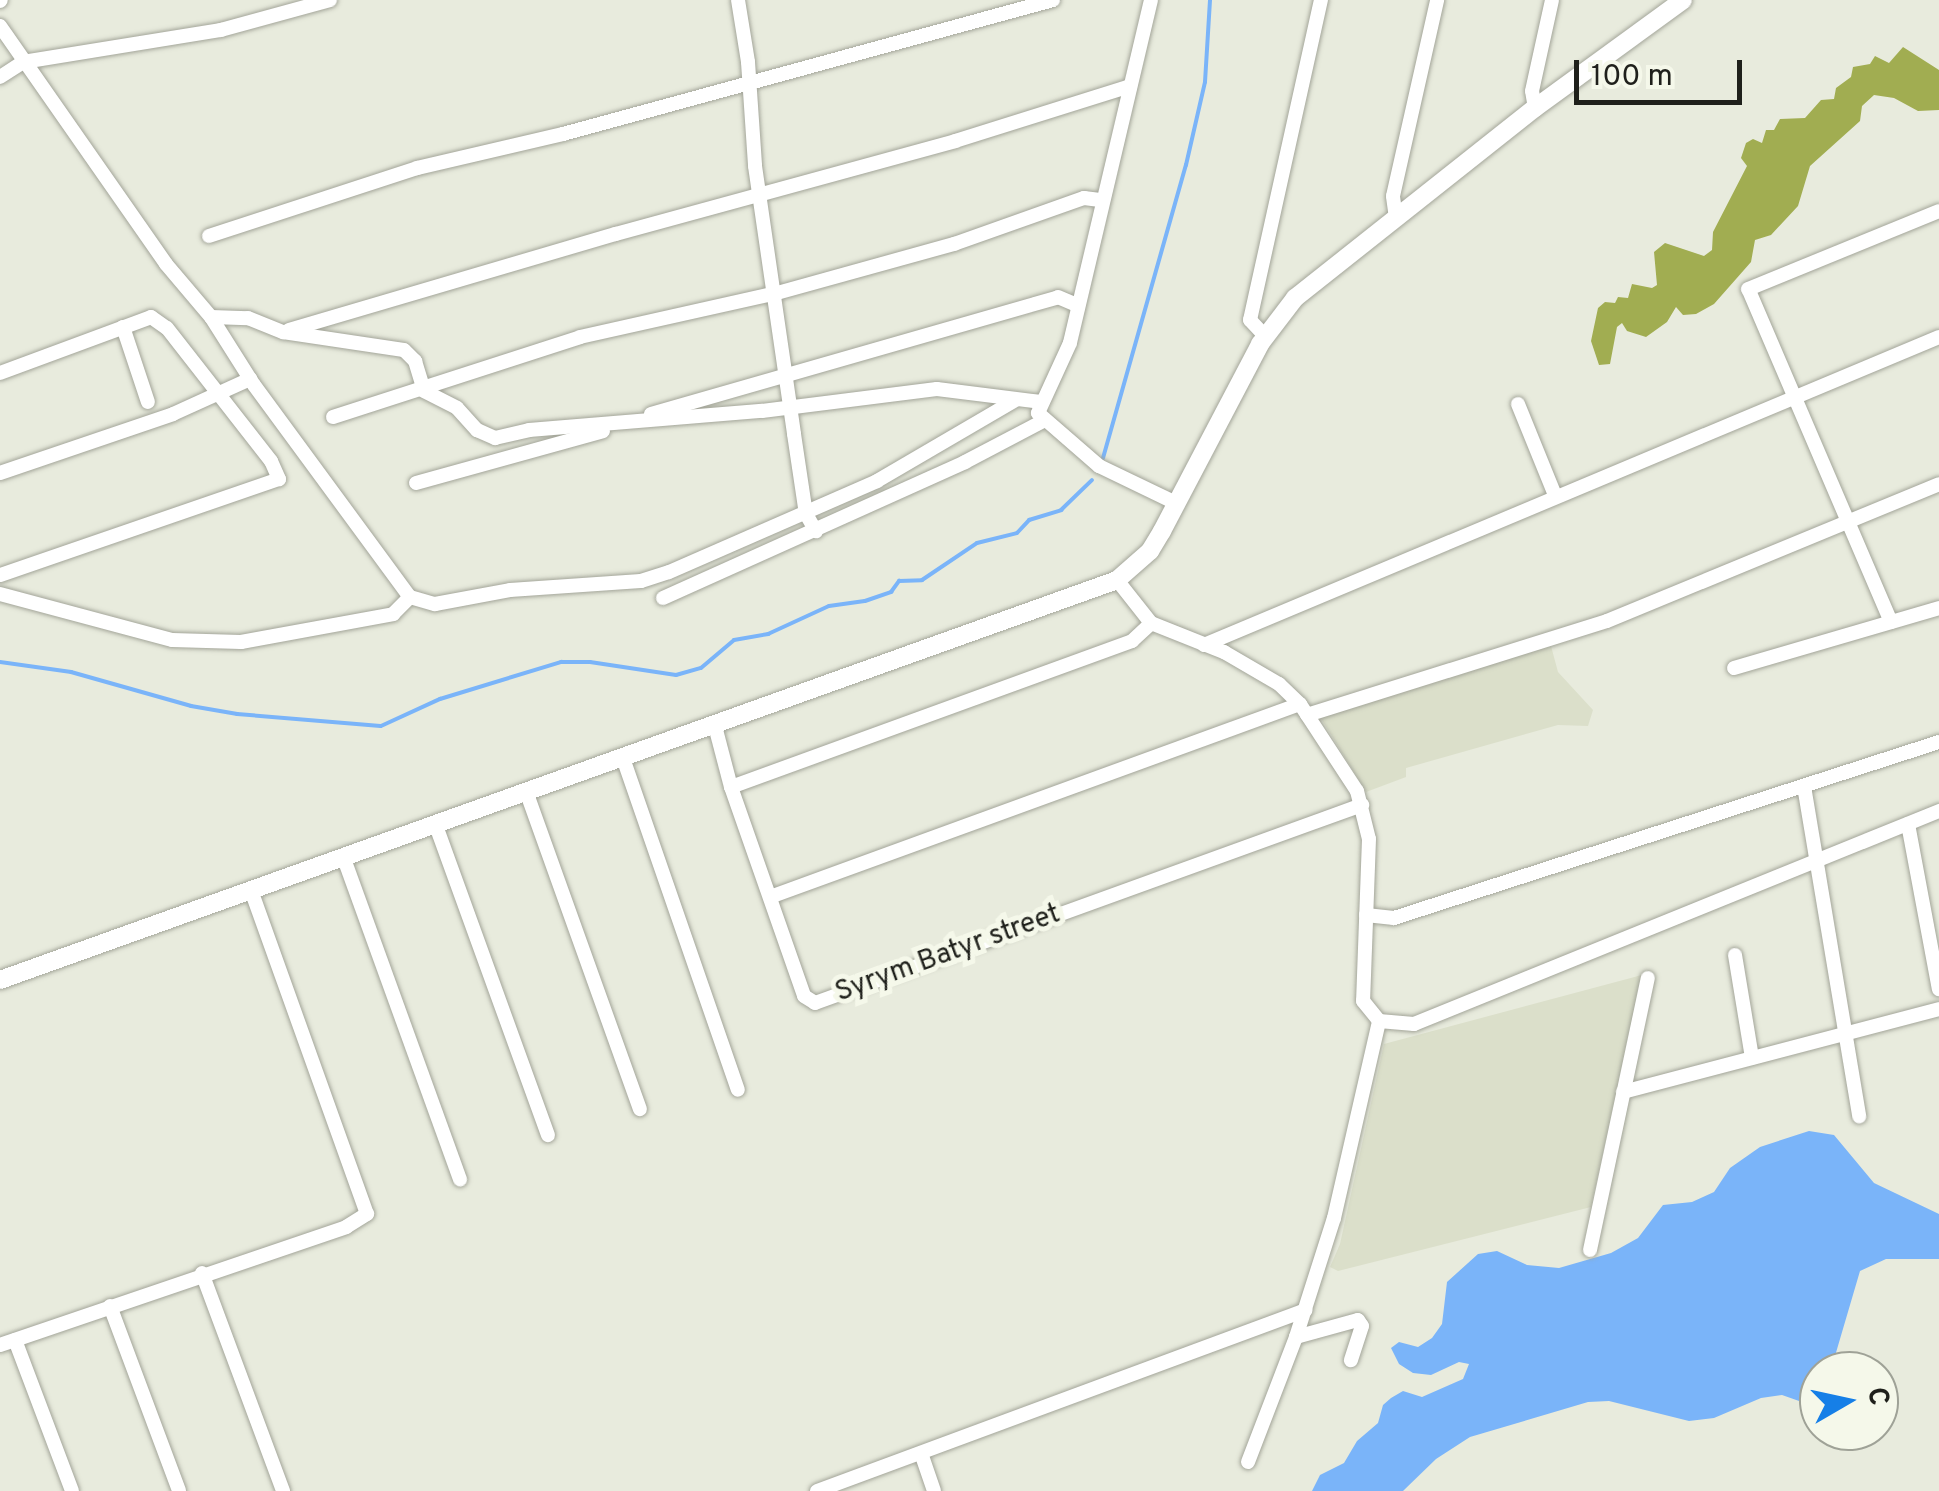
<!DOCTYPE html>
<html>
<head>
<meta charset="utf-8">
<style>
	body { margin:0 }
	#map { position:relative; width:1939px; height:1491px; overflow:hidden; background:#e8ebdd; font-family:Overpass,sans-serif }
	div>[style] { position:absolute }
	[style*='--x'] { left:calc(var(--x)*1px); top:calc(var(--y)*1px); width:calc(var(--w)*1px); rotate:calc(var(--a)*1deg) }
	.built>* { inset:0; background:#dbdfca }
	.forest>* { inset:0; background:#a1ad51 }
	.water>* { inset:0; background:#7ab4f9 }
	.stream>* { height:4px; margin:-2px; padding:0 2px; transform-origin:2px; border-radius:2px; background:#7ab4f9 }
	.roads { filter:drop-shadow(0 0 2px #a3a599) drop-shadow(0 0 2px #a3a599) }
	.minor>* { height:14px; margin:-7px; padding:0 7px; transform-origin:7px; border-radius:7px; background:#fff }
	.major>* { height:18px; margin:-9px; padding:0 9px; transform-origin:9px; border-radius:9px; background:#fff }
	span { translate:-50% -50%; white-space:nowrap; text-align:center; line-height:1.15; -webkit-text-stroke:10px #f5f8ea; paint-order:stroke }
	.street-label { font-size:28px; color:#1f201b }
	.north { position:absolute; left:1799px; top:1351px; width:100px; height:100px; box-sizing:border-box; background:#f5f8ea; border:2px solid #9fa297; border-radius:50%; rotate:81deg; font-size:28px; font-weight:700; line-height:40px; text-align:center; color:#1f201b }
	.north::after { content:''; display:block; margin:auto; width:35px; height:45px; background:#167fe7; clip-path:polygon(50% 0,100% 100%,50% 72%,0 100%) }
	.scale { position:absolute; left:1574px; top:60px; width:168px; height:45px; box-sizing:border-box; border:5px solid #1f201b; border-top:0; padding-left:12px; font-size:30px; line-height:35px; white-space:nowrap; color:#1f201b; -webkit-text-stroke:8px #f5f8ea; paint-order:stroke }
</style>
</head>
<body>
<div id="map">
	<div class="built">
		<div style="clip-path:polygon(1551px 646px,1558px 672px,1593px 710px,1588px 726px,1558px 725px,1406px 768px,1406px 777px,1366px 792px,1319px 715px)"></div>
		<div style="clip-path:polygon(1642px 975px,1591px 1207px,1338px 1271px,1330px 1267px,1340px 1244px,1384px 1044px)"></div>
	</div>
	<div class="forest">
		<div style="clip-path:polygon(1903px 47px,1939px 70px,1939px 110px,1918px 111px,1894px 98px,1874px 95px,1862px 106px,1860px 121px,1810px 166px,1798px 206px,1771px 235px,1755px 240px,1751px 262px,1714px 304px,1696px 314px,1683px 315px,1676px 307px,1667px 322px,1646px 337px,1627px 331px,1622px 323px,1617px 327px,1610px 364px,1599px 365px,1591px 341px,1598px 308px,1605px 302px,1615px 303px,1618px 297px,1628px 298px,1632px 284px,1652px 288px,1657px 285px,1654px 252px,1665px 243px,1704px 256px,1712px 250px,1713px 232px,1747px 166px,1741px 158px,1746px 143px,1753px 139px,1762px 143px,1766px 130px,1774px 130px,1780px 119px,1805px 118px,1821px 100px,1834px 99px,1836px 88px,1851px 77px,1853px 67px,1870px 64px,1875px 56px,1889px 63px)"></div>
	</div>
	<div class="water">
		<div style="clip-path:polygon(1809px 1131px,1834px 1135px,1874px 1183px,1939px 1214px,1939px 1259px,1886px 1259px,1860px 1271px,1835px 1356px,1827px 1371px,1819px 1371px,1819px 1408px,1782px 1395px,1761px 1398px,1714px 1418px,1689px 1421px,1609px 1401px,1588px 1402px,1470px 1437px,1436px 1459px,1403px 1491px,1312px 1491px,1320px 1475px,1344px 1463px,1357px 1441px,1378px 1423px,1383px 1405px,1391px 1398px,1403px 1391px,1422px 1397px,1463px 1379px,1469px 1364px,1459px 1362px,1431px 1375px,1413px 1373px,1399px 1364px,1391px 1348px,1399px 1342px,1418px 1347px,1432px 1338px,1442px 1324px,1447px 1282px,1478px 1254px,1497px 1251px,1527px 1265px,1559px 1268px,1611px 1253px,1638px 1238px,1663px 1205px,1692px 1202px,1714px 1192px,1730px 1168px,1760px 1147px)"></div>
	</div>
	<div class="stream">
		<div style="--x:1103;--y:458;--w:305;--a:-74.2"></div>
		<div style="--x:1186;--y:165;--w:85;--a:-77.1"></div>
		<div style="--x:1205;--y:82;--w:82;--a:-86.5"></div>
		<div style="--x:0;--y:662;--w:72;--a:8"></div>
		<div style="--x:71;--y:672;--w:125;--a:15.8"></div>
		<div style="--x:191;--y:706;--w:47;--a:9.9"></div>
		<div style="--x:237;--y:714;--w:144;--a:4.8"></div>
		<div style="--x:381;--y:726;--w:65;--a:-24.6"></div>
		<div style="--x:440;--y:699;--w:127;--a:-17"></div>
		<div style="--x:561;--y:662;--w:29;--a:0"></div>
		<div style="--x:590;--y:662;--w:87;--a:8.6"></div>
		<div style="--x:676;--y:675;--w:26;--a:-16"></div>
		<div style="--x:701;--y:668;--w:43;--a:-40.3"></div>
		<div style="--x:734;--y:640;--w:35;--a:-10"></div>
		<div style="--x:768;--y:634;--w:67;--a:-24.7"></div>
		<div style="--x:829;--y:606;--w:36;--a:-8"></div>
		<div style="--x:865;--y:601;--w:28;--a:-19"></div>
		<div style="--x:891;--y:592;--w:14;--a:-54"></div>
		<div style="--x:899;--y:581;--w:23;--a:-2"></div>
		<div style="--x:922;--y:580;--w:66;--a:-33.9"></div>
		<div style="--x:977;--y:543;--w:41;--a:-14"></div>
		<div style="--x:1017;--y:533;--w:18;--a:-47"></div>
		<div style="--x:1029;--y:520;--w:34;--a:-17"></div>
		<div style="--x:1061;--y:510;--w:43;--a:-44.1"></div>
	</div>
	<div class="roads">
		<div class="minor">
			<div style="--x:738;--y:0;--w:63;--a:80.8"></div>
			<div style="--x:748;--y:62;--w:104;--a:86.1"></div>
			<div style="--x:755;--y:166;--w:271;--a:81.7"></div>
			<div style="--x:794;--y:434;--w:81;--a:81.5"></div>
			<div style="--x:806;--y:514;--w:20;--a:60"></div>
			<div style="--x:1151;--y:0;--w:352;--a:103.3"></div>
			<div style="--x:1070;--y:343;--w:77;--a:114.6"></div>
			<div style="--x:1038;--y:413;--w:81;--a:41"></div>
			<div style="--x:1099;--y:466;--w:85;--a:25.7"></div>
			<div style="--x:0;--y:1;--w:1;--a:-45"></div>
			<div style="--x:0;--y:26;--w:290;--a:55.1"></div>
			<div style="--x:166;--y:264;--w:70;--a:49.7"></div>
			<div style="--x:211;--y:317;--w:80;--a:57.7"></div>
			<div style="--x:254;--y:385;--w:263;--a:53.7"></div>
			<div style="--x:410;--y:597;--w:26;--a:16"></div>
			<div style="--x:435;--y:604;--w:76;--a:-10.6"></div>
			<div style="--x:510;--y:590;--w:131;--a:-3.9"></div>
			<div style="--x:641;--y:581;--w:29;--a:-18"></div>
			<div style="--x:669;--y:572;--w:227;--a:-23.6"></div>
			<div style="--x:877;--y:481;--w:159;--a:-30.3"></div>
			<div style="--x:0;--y:77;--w:27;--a:-33"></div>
			<div style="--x:23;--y:62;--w:201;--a:-9.2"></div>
			<div style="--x:221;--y:30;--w:113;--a:-15.4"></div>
			<div style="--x:1535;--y:108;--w:17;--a:-100"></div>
			<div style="--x:1532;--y:91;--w:93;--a:-77.6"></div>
			<div style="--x:1396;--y:218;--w:22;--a:-98"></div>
			<div style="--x:1393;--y:196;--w:201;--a:-77.3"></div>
			<div style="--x:209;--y:236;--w:219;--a:-18.1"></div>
			<div style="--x:417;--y:168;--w:150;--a:-13.1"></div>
			<div style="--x:563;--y:134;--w:508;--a:-15.29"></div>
			<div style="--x:211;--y:317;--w:37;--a:2"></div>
			<div style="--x:248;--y:318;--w:38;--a:22"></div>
			<div style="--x:283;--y:332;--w:122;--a:8.5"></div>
			<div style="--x:404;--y:350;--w:16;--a:45"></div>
			<div style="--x:415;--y:361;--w:31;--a:73"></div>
			<div style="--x:424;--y:391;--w:37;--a:27"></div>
			<div style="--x:457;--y:408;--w:30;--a:48"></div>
			<div style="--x:477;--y:430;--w:20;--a:24"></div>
			<div style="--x:495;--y:438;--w:35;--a:-13"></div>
			<div style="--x:529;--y:430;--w:234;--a:-4.7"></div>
			<div style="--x:762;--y:411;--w:176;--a:-7.2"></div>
			<div style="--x:937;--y:389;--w:105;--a:7.1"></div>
			<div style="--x:123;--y:327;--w:79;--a:71.6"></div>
			<div style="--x:289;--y:330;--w:341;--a:-16.4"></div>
			<div style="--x:616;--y:234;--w:352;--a:-15.3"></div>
			<div style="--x:955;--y:141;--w:183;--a:-17.4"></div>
			<div style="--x:1265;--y:336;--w:22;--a:-133"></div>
			<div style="--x:1250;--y:320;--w:328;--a:-77.5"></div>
			<div style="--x:0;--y:373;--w:161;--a:-20.3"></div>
			<div style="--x:151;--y:317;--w:19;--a:35"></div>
			<div style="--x:167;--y:328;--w:169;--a:52"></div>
			<div style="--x:271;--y:461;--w:20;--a:66"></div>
			<div style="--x:279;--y:479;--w:295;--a:161"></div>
			<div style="--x:1518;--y:404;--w:98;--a:67.9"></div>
			<div style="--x:651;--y:414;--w:423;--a:-16"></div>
			<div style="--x:1058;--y:297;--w:21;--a:23"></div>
			<div style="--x:333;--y:417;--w:260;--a:-17.9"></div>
			<div style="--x:580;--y:337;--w:202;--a:-12.6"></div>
			<div style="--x:777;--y:293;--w:184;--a:-15.5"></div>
			<div style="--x:954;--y:244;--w:138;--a:-19.5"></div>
			<div style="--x:1084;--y:198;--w:16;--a:7"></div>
			<div style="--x:0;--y:473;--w:183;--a:-18.8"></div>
			<div style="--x:173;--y:414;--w:85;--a:-24.4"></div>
			<div style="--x:416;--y:483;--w:194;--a:-15.5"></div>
			<div style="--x:1117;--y:580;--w:55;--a:51.7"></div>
			<div style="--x:1151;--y:623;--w:79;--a:21.7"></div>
			<div style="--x:1224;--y:652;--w:64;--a:30.2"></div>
			<div style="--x:1279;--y:684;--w:29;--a:44"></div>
			<div style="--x:1300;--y:704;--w:104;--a:56.8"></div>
			<div style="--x:1357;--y:791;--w:49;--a:76"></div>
			<div style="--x:1369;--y:839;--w:162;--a:92.1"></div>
			<div style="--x:1363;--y:1001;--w:26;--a:51"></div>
			<div style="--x:1379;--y:1021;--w:35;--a:5"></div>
			<div style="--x:1414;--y:1024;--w:567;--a:-22.08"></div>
			<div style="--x:0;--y:594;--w:178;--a:15"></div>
			<div style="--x:172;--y:640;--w:69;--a:1.7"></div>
			<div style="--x:241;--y:642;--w:155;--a:-10.4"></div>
			<div style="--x:393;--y:614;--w:24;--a:-45"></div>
			<div style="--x:663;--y:598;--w:331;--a:-24.2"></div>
			<div style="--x:965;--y:462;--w:88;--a:-27.7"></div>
			<div style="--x:1891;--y:622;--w:362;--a:-113.2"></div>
			<div style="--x:1748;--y:289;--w:206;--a:-22.2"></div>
			<div style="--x:1204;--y:645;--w:797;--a:-22.74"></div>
			<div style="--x:1734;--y:668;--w:214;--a:-16.3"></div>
			<div style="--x:1307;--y:715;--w:314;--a:-17.4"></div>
			<div style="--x:1607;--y:621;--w:359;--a:-22.4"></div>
			<div style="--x:715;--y:726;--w:63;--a:75.3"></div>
			<div style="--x:731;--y:787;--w:221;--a:70.7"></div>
			<div style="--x:804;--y:996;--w:13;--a:32"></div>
			<div style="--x:815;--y:1003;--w:582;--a:-19.9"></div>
			<div style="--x:623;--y:758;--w:351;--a:70.9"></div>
			<div style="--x:1804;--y:786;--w:335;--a:80.5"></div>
			<div style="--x:731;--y:787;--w:427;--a:-20"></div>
			<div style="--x:1132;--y:641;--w:26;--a:-43"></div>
			<div style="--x:526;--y:791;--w:338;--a:70.3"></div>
			<div style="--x:435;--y:823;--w:332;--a:70.1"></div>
			<div style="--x:1908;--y:824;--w:168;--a:79.4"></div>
			<div style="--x:343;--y:856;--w:344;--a:70.1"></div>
			<div style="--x:770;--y:897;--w:564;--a:-20.01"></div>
			<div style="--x:1366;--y:915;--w:28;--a:6"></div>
			<div style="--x:1394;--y:918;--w:573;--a:-17.9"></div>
			<div style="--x:1735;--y:955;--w:104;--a:80.6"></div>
			<div style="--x:1623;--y:1092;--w:327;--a:-14.7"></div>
			<div style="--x:1590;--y:1250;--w:278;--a:-78"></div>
			<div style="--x:202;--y:1273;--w:233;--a:69.6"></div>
			<div style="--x:110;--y:1306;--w:197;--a:69.5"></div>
			<div style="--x:1296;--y:1337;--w:64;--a:-15.3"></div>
			<div style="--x:1358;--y:1320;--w:7;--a:56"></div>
			<div style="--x:1362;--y:1326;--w:36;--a:108"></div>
			<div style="--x:15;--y:1340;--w:161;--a:69.3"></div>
			<div style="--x:0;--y:1345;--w:366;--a:-18.8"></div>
			<div style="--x:346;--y:1227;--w:25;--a:-32"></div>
			<div style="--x:367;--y:1214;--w:344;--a:-109.7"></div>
			<div style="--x:921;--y:1453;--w:40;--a:71.1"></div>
			<div style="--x:1248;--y:1462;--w:134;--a:-69"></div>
			<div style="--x:1296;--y:1337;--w:125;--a:-72.3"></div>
			<div style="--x:1334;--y:1218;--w:202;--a:-77.1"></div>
			<div style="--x:817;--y:1491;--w:521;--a:-20.31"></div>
		</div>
		<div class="major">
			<div style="--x:0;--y:980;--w:1186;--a:-19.7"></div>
			<div style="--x:1117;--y:580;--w:44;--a:-41.3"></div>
			<div style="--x:1150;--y:551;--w:23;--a:-59"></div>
			<div style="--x:1162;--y:531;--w:211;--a:-62.3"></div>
			<div style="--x:1260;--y:344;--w:58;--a:-52.7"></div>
			<div style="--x:1295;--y:298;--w:306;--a:-38.4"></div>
			<div style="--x:1535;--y:108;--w:183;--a:-36.1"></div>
		</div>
	</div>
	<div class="street-label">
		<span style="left:948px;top:954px;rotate:-20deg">Syrym Batyr street</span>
	</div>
	<div class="north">С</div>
	<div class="scale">100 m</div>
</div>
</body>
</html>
